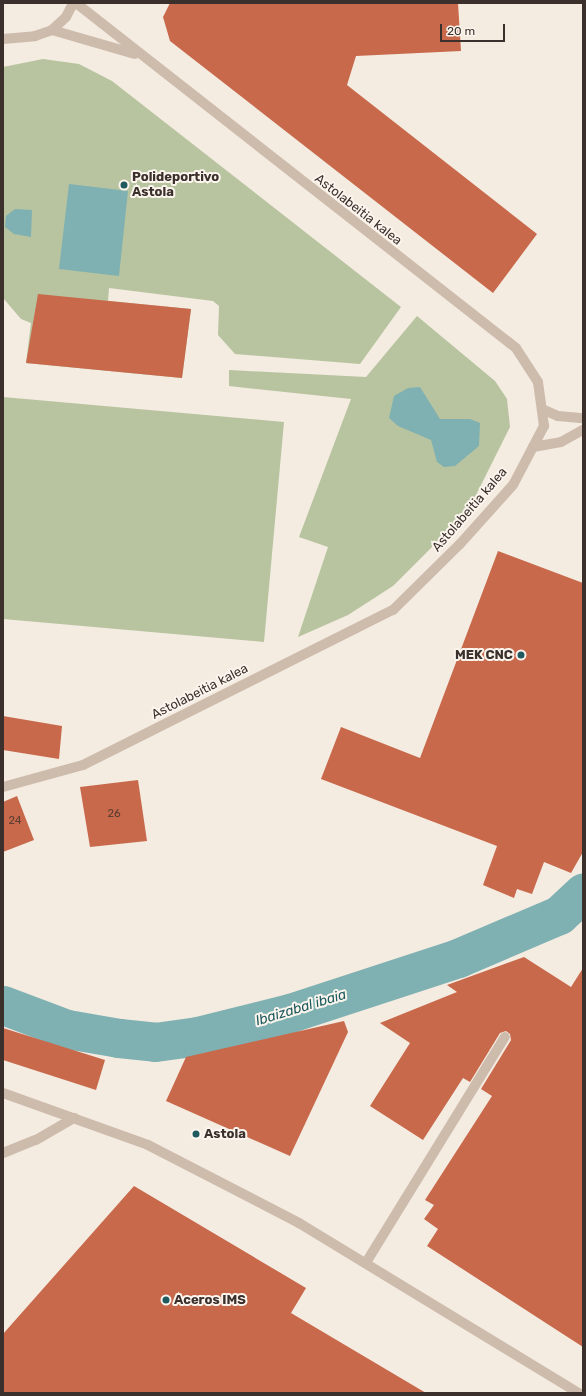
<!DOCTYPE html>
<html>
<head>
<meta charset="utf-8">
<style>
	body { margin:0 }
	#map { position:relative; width:586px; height:1396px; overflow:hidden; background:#f4ebe1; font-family:Rubik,sans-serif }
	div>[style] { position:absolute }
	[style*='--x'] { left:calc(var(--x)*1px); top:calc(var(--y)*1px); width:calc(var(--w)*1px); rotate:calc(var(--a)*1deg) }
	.green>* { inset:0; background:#b8c4a0 }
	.water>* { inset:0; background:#7fb0b2 }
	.river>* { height:39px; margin:-19.5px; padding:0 19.5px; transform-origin:19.5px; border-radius:19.5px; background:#7fb0b2 }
	.building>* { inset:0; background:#c8694b }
	.service>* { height:10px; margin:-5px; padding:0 5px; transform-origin:5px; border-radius:5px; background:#cdbbac }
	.minor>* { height:10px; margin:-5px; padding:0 5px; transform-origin:5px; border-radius:5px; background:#cdbbac }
	.tertiary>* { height:10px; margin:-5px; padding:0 5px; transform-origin:5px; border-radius:5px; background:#cdbbac }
	.dots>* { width:11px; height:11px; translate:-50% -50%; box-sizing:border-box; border:2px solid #fbf5ee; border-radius:50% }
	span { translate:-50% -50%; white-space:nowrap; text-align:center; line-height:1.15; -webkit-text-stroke:4px #fbf5ee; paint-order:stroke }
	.number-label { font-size:11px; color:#5e3e33 }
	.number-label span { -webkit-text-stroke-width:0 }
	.poi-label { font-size:13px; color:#3b302b; font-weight:700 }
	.left { translate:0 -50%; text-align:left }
	.right { translate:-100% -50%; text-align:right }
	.street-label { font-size:13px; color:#3b302b }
	.water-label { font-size:14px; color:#1f5a5e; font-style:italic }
	.frame { position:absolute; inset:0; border:4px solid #3b302b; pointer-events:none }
	.scale { position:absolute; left:440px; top:24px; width:65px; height:18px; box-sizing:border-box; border:2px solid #3b302b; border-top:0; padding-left:5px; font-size:12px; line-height:14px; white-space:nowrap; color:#3b302b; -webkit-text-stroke:3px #fbf5ee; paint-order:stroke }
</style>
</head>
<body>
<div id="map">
	<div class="green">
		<div style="clip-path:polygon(43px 59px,79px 64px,112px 81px,401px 307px,360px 364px,235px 354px,218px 335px,219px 306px,213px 301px,109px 288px,108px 301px,191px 309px,182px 378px,26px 363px,31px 323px,21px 319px,3px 298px,3px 67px)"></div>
		<div style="clip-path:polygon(417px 316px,495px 381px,507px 399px,510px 427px,469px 509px,431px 548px,393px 586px,348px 615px,298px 637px,328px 547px,299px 537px,351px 399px,229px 386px,229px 370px,366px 377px)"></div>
		<div style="clip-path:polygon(3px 397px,284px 422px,264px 642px,3px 619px)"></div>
	</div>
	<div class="water">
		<div style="clip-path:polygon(69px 184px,128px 191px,119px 276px,59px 269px)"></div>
		<div style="clip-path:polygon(15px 209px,32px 210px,31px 237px,14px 234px,5px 227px,6px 216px)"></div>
		<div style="clip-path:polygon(420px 387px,440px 419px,470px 419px,480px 423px,479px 446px,455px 466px,444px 467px,437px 462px,431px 440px,398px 426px,389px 418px,394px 396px,408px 388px)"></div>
	</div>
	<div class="river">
		<div style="--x:3;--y:1005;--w:68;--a:20.6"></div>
		<div style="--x:67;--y:1029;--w:53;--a:9.8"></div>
		<div style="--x:119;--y:1038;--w:36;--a:6"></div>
		<div style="--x:155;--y:1042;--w:43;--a:-7.9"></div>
		<div style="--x:198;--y:1036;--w:95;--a:-14"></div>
		<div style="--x:290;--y:1013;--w:177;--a:-18.1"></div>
		<div style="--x:458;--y:958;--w:110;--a:-23.1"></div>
		<div style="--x:559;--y:915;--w:33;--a:-43"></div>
	</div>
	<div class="building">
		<div style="clip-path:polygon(170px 3px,458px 3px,461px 51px,356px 56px,347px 85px,537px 234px,493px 293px,170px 41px,163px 17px)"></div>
		<div style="clip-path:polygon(38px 294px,191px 309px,182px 378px,26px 363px)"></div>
		<div style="clip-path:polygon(498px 551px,583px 583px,583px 852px,571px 873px,544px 862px,532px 894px,517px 889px,514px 898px,483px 885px,497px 846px,321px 779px,341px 727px,420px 758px)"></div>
		<div style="clip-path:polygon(3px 716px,62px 726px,59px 759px,3px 750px)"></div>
		<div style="clip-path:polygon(138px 780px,147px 841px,90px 847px,80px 787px)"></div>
		<div style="clip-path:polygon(17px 796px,34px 840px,3px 852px,3px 802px)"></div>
		<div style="clip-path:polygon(524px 957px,571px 987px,583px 968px,583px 1347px,427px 1246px,438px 1229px,424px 1219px,434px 1205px,425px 1200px,492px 1096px,481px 1089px,511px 1040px,510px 1034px,506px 1031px,500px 1033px,470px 1082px,463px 1078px,423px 1140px,370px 1106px,410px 1043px,380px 1023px,457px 992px,447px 985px)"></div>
		<div style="clip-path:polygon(344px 1021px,348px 1032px,290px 1156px,166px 1101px,186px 1057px)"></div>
		<div style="clip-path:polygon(3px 1028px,105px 1060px,96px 1090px,3px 1060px)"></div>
		<div style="clip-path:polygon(134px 1186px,306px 1288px,291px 1313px,426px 1393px,3px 1393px,3px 1334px)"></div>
	</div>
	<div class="service">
		<div style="--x:542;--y:409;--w:17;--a:24"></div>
		<div style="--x:558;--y:416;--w:25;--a:5"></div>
		<div style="--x:533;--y:447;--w:28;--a:-10"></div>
		<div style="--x:561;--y:442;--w:25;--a:-29"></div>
	</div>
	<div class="minor">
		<div style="--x:52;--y:30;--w:86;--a:16.1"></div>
		<div style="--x:3;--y:39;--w:32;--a:-5"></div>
		<div style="--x:35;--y:36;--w:18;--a:-19"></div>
		<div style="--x:52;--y:30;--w:19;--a:-43"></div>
		<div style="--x:66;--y:17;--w:16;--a:-63"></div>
		<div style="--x:3;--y:787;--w:83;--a:-15.4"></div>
		<div style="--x:83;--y:765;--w:347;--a:-26.6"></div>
		<div style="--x:393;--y:610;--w:94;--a:-44.6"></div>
		<div style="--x:460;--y:544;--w:79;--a:-48.1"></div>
		<div style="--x:513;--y:485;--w:67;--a:-62.3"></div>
		<div style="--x:544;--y:426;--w:44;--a:-97.8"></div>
		<div style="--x:538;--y:382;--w:40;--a:-122.9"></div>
		<div style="--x:516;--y:348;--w:559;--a:-141.9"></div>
		<div style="--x:3;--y:1153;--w:35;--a:-22"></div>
		<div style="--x:36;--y:1140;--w:44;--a:-30.1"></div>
		<div style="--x:367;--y:1261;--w:263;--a:-58.4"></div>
	</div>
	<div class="tertiary">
		<div style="--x:3;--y:1093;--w:154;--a:19.7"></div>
		<div style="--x:148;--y:1145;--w:170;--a:27.3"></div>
		<div style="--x:299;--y:1223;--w:328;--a:31.3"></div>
	</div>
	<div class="dots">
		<div style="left:124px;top:185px;background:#1f5a5e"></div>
		<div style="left:521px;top:655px;background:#1f5a5e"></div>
		<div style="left:196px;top:1134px;background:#1f5a5e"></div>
		<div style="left:166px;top:1300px;background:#1f5a5e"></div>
	</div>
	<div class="number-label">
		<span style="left:114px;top:814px">26</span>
		<span style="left:15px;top:821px">24</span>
	</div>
	<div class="poi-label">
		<span class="left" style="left:132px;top:185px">Polideportivo<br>Astola</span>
		<span class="right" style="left:513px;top:655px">MEK CNC</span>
		<span class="left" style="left:204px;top:1134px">Astola</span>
		<span class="left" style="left:174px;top:1300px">Aceros IMS</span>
	</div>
	<div class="street-label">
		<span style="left:358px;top:210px;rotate:38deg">Astolabeitia kalea</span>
		<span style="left:470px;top:510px;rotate:-49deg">Astolabeitia kalea</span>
		<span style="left:200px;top:692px;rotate:-27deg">Astolabeitia kalea</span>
	</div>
	<div class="water-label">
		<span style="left:301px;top:1008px;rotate:-17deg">Ibaizabal ibaia</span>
	</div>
	<div class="frame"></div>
	<div class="scale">20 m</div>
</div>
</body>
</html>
